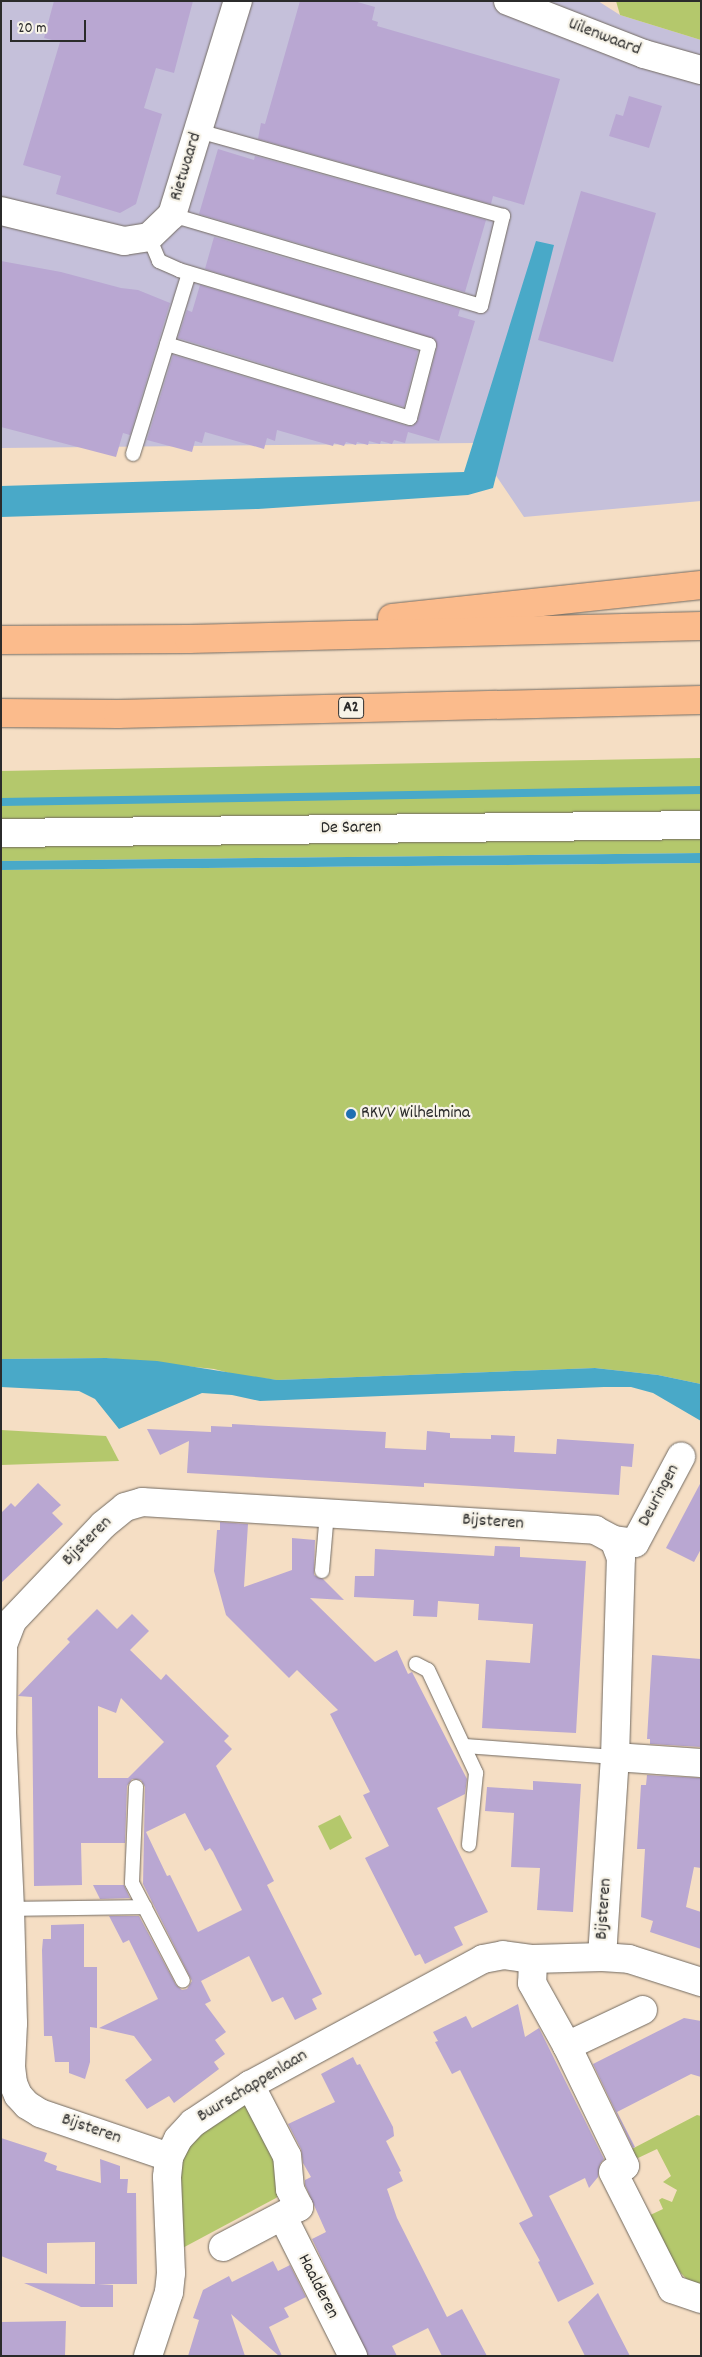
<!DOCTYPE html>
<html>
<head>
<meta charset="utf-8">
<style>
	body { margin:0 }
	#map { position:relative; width:702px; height:2357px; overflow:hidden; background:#f5dec4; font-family:Dekko,sans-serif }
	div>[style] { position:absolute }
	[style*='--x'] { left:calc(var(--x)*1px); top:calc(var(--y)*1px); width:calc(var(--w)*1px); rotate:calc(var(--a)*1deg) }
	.industrial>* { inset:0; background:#c5c0da }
	.green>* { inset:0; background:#b4c86c }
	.water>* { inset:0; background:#49a9c8 }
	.stream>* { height:8px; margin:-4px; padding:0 4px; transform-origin:4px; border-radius:4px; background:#49a9c8 }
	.building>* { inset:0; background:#b9a7d2 }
	.roads { filter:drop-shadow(0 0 1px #726a61) drop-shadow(0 0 1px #726a61) }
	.lane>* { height:14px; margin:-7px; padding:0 7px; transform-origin:7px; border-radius:7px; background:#fff }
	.street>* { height:28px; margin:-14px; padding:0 14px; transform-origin:14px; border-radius:14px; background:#fff }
	.highway>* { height:28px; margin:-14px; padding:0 14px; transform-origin:14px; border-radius:14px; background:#fbbb8c }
	.dots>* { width:14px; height:14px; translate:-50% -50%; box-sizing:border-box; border:2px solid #f7f3e8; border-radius:50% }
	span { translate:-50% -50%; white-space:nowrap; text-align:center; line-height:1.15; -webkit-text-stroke:4.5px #f7f3e8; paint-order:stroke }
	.shield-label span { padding:1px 4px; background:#f7f3e8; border:1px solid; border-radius:4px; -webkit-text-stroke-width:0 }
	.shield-label { font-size:16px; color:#2b2b2b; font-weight:700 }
	.street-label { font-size:18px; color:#2b2b2b }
	.poi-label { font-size:18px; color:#2b2b2b }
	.left { translate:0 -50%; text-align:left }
	.frame { position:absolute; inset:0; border:2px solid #2b2b2b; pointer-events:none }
	.scale { position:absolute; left:10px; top:20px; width:76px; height:22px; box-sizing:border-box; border:2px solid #2b2b2b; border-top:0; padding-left:6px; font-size:15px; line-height:18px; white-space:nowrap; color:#2b2b2b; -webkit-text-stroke:4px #f7f3e8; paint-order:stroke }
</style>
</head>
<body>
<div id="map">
	<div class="industrial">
		<div style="clip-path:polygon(1px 1px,598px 1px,620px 15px,701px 40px,701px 501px,524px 517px,474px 443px,1px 448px)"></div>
	</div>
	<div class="green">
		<div style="clip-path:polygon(616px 1px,701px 1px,701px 40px,620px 15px)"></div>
		<div style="clip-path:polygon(701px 758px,701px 815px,1px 823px,1px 771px)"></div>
		<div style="clip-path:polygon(701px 835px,701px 853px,1px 861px,1px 844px)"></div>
		<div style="clip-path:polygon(701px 863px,701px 1384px,658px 1375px,595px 1368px,277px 1380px,237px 1375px,214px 1369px,106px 1358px,1px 1359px,1px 870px)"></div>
		<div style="clip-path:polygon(1px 1430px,106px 1436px,119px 1461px,1px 1465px)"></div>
		<div style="clip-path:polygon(340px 1815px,352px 1838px,330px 1850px,318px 1826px)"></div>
		<div style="clip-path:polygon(252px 2097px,296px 2179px,276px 2198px,175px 2252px,178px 2160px,181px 2148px)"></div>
		<div style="clip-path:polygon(697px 2115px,701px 2116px,701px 2284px,698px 2291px,678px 2270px,646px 2217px,663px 2209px,659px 2200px,662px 2198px,672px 2202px,677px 2190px,663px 2182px,671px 2176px,657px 2149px,638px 2158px,628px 2151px)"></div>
	</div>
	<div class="water">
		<div style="clip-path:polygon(536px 241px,554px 245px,493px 488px,468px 495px,258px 509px,1px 517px,1px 486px,464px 472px)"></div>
		<div style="clip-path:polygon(701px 853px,701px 863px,1px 870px,1px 861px)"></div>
		<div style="clip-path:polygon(106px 1358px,157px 1361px,277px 1380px,595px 1368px,658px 1375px,701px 1384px,701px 1421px,653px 1393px,631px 1387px,604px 1387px,260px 1401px,232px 1395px,202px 1393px,119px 1429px,95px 1399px,79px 1391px,1px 1387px,1px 1359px)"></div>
	</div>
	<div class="stream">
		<div style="--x:1;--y:802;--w:700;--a:-0.98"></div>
	</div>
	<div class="building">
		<div style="clip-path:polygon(54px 1px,193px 1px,174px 73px,156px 68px,144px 108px,162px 114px,136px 204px,120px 213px,56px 194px,61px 176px,23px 165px,60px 42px,44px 38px)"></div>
		<div style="clip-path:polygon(300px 1px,354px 1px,375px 7px,372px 20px,378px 22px,377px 26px,560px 79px,524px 205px,493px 196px,491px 204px,258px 139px,261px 123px,265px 124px)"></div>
		<div style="clip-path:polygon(629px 96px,662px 106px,649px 148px,609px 136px,616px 114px,623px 116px)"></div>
		<div style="clip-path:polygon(218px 149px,254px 160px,255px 156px,486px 220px,465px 292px,199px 214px)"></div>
		<div style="clip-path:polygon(581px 191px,656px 213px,613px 362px,538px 340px)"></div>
		<div style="clip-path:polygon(214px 237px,460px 309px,458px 316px,475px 321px,439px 441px,408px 432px,405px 443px,394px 440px,392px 444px,381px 441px,380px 444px,369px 441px,368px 445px,357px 442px,356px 445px,346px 442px,344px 446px,334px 443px,333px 446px,277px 430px,275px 441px,267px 438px,264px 449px,205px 432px,202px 443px,195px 441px,192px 452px,147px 440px,173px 355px,407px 426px,413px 426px,418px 420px,437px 347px,435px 339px,205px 269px)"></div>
		<div style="clip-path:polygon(1px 261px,61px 272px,121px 288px,138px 290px,170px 303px,130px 435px,123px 433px,116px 457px,1px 427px)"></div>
		<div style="clip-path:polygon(200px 285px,418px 351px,404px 407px,178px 338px,187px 310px,192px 312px)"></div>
		<div style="clip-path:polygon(232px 1424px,386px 1432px,385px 1448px,405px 1449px,426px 1450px,427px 1431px,450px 1433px,450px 1438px,491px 1439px,491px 1435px,515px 1436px,514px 1452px,556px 1454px,557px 1439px,634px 1444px,632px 1467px,621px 1466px,619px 1495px,424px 1483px,424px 1487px,187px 1473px,189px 1441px,160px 1455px,147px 1429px,211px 1432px,211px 1426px,232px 1427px)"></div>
		<div style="clip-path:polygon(701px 1482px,701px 1549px,694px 1562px,666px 1548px)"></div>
		<div style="clip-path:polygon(38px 1483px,61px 1505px,52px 1513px,63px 1524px,1px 1583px,1px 1513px,11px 1503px,15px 1507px)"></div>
		<div style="clip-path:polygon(220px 1522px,248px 1524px,244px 1587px,292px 1570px,292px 1538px,315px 1540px,314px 1575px,323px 1579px,344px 1600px,310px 1598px,375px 1662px,397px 1650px,408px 1674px,412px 1672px,467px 1779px,465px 1794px,437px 1808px,488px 1912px,454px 1927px,463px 1945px,425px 1964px,420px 1954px,415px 1956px,365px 1858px,389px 1846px,363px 1795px,370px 1792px,330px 1714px,338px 1710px,297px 1670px,289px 1678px,226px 1615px,214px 1571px,217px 1530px,220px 1530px)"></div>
		<div style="clip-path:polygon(495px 1546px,520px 1547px,520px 1557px,586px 1561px,576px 1733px,482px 1728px,486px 1660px,530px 1663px,533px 1624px,478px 1620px,479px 1604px,438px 1601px,437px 1617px,413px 1616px,414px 1600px,354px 1597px,355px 1576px,374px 1576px,375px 1549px,494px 1556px)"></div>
		<div style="clip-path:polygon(evenodd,97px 1609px,117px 1629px,132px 1614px,149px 1631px,130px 1650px,161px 1680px,166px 1674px,229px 1736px,224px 1741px,232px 1749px,216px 1766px,274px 1881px,267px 1885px,322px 1994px,312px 1999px,317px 2009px,295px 2020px,283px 1997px,272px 2002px,249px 1956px,201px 1981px,211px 2001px,205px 2004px,226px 2032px,215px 2040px,225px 2054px,214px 2062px,219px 2069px,174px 2103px,169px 2096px,147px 2109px,125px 2080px,152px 2060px,134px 2036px,99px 2028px,158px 1999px,129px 1940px,123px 1943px,109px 1916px,139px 1916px,176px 1985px,182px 1990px,187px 1989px,192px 1981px,143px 1884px,145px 1787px,141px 1780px,132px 1779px,127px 1786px,125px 1843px,81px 1843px,82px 1885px,34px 1886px,32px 1697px,18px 1696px,70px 1642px,67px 1639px,97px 1609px,121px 1698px,164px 1742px,128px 1778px,98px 1778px,98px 1706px,116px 1713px,121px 1698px,97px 1609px,185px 1813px,205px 1851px,210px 1848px,213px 1852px,242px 1910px,198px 1932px,170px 1875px,167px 1876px,146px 1832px,185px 1813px)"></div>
		<div style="clip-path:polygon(652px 1655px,701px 1659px,701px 1747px,650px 1744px,650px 1739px,647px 1739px)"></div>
		<div style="clip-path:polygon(647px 1775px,701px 1778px,701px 1868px,694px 1867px,686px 1907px,701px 1912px,701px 1949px,650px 1932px,653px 1921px,641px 1917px,645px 1849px,637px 1849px,641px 1785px,646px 1785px)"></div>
		<div style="clip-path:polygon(533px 1781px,581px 1784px,573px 1912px,537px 1910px,540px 1868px,511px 1867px,514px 1813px,485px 1811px,487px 1787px,533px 1790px)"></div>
		<div style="clip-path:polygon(93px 1885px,124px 1885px,130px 1898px,100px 1899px)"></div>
		<div style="clip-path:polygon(84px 1924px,84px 1967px,97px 1967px,97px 2028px,90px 2027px,90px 2062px,85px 2079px,69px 2073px,69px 2062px,55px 2062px,52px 2036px,44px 2036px,42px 1950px,43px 1939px,51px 1939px,51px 1925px)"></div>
		<div style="clip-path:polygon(518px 2004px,525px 2037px,539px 2028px,604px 2159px,600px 2164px,598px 2177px,589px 2188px,585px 2178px,549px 2196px,594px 2284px,558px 2302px,538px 2262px,540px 2261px,519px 2223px,533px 2216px,460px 2070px,452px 2074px,435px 2042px,438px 2041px,433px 2032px,466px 2016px,472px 2028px)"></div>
		<div style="clip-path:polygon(684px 2018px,701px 2021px,701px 2077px,691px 2074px,617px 2112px,635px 2147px,633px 2148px,593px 2064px)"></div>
		<div style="clip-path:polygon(353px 2057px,357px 2065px,360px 2064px,393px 2127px,394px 2136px,386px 2141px,401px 2171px,399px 2172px,403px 2181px,387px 2189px,397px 2218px,447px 2317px,462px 2309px,487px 2356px,442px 2356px,428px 2328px,392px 2346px,397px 2356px,368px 2356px,312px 2239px,326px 2232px,305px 2185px,305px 2180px,311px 2177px,303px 2163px,301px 2149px,288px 2124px,335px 2102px,321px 2074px)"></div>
		<div style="clip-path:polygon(1px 2138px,47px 2153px,44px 2161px,57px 2166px,56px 2170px,101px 2183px,100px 2159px,120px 2166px,120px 2179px,128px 2179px,127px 2193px,136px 2193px,137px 2284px,98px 2284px,113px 2285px,113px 2307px,81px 2307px,24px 2283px,95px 2284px,95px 2242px,47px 2243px,47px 2274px,1px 2256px)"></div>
		<div style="clip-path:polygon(273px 2261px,278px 2271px,290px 2265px,306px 2297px,284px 2308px,289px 2317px,269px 2327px,282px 2356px,279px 2356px,231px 2314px,245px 2356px,188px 2356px,199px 2320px,193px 2318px,203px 2290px,229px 2276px,232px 2282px)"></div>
		<div style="clip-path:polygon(598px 2293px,613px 2323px,630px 2356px,585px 2356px,568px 2322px)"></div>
		<div style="clip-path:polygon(66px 2321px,65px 2356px,1px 2356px,1px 2322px)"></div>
	</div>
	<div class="roads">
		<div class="lane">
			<div style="--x:172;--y:215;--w:322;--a:16.4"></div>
			<div style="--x:481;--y:306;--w:93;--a:-76.3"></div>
			<div style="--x:503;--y:216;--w:317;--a:-164.4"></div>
			<div style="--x:149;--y:237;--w:26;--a:67"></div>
			<div style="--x:159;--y:261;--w:22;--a:24"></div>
			<div style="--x:179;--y:270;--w:261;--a:16.7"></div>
			<div style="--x:429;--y:345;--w:75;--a:104.6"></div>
			<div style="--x:410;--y:418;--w:254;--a:-163.1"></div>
			<div style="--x:133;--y:454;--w:189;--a:-72.8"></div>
			<div style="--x:322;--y:1571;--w:58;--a:-85.1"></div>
			<div style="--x:416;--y:1664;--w:13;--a:27"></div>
			<div style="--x:428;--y:1670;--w:114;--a:65"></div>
			<div style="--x:476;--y:1773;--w:72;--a:95.6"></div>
			<div style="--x:465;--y:1746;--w:150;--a:4.2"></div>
			<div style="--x:136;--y:1787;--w:96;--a:92.4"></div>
			<div style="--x:132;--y:1883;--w:110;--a:62.5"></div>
			<div style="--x:10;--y:1909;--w:135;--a:-0.8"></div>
		</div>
		<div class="street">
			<div style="--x:508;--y:1;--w:146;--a:21.3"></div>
			<div style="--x:644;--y:54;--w:59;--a:15.7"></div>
			<div style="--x:1;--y:211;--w:127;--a:13.7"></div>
			<div style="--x:124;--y:241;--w:25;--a:-9"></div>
			<div style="--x:149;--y:237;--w:32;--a:-44"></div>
			<div style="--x:172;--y:215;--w:224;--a:-72.9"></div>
			<div style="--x:1;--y:833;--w:700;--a:-0.65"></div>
			<div style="--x:615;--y:1757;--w:86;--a:4"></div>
			<div style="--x:602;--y:1957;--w:200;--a:-86.3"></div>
			<div style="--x:615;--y:1757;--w:199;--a:-88.3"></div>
			<div style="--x:621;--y:1558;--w:19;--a:-111"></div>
			<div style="--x:533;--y:1959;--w:24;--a:92"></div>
			<div style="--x:532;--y:1983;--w:72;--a:60.9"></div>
			<div style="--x:567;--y:2046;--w:133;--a:64.2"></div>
			<div style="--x:625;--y:2166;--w:13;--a:153"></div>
			<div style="--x:613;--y:2172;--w:131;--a:63.2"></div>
			<div style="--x:672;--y:2289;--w:31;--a:19"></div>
			<div style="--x:567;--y:2046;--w:84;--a:-25.3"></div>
			<div style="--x:169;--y:2157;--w:136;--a:-161.2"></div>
			<div style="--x:40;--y:2113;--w:15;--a:-148"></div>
			<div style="--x:27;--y:2105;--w:13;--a:-132"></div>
			<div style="--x:18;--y:2095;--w:13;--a:-113"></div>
			<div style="--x:13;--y:2083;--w:17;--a:-97"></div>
			<div style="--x:11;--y:2066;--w:43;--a:-87.3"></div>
			<div style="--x:13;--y:2023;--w:114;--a:-91.5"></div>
			<div style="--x:10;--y:1909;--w:176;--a:-92.6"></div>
			<div style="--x:2;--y:1733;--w:88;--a:-89.3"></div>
			<div style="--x:3;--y:1645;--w:26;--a:-69"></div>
			<div style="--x:12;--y:1621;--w:132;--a:-46.5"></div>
			<div style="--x:103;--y:1525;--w:28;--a:-39"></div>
			<div style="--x:125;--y:1507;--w:18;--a:-16"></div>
			<div style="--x:142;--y:1502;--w:454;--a:3.5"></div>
			<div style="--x:595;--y:1530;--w:21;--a:28"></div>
			<div style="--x:614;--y:1540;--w:21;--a:8"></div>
			<div style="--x:635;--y:1543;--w:98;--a:-61.9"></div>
			<div style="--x:283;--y:2217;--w:156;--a:63.3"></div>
			<div style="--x:223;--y:2247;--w:86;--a:-27.8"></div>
			<div style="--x:299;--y:2207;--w:20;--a:-117"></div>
			<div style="--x:290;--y:2189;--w:33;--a:-95"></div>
			<div style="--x:287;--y:2156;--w:80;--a:-117.5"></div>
			<div style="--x:148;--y:2356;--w:67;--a:-71.8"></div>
			<div style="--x:169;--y:2292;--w:19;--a:-84"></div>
			<div style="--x:171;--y:2273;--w:96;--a:-92.4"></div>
			<div style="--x:167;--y:2177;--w:20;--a:-84"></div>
			<div style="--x:169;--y:2157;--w:20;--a:-63"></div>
			<div style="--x:178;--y:2139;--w:22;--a:-47"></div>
			<div style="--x:193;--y:2123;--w:69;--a:-33.7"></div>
			<div style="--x:250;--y:2085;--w:265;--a:-28.4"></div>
			<div style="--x:483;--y:1959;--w:20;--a:-11"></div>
			<div style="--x:503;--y:1955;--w:30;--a:8"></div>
			<div style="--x:533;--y:1959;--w:69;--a:-1.7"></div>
			<div style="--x:602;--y:1957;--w:27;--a:4"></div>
			<div style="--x:629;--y:1959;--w:76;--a:17.7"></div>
		</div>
		<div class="highway">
			<div style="--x:392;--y:618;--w:311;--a:-6.1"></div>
			<div style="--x:1;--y:640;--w:188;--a:-0.3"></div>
			<div style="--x:189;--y:639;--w:512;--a:-1.45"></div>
			<div style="--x:1;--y:713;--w:117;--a:0.5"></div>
			<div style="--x:118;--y:714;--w:583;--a:-1.38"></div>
		</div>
	</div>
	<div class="dots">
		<div style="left:351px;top:1114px;background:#1f6fb2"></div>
	</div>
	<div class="shield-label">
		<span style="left:351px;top:708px">A2</span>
	</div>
	<div class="street-label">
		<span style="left:604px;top:38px;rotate:21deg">Uilenwaard</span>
		<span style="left:187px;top:167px;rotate:-73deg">Rietwaard</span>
		<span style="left:351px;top:829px;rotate:-1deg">De Saren</span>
		<span style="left:660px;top:1496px;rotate:-62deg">Deuringen</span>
		<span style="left:493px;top:1523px;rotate:4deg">Bijsteren</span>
		<span style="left:88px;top:1542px;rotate:-45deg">Bijsteren</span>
		<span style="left:605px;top:1909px;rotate:-86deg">Bijsteren</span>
		<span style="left:253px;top:2087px;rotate:-31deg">Buurschappenlaan</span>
		<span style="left:91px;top:2130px;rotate:19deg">Bijsteren</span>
		<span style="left:317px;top:2287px;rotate:63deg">Haalderen</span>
	</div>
	<div class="poi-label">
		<span class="left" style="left:361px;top:1114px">RKVV Wilhelmina</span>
	</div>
	<div class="frame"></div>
	<div class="scale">20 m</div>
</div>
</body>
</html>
